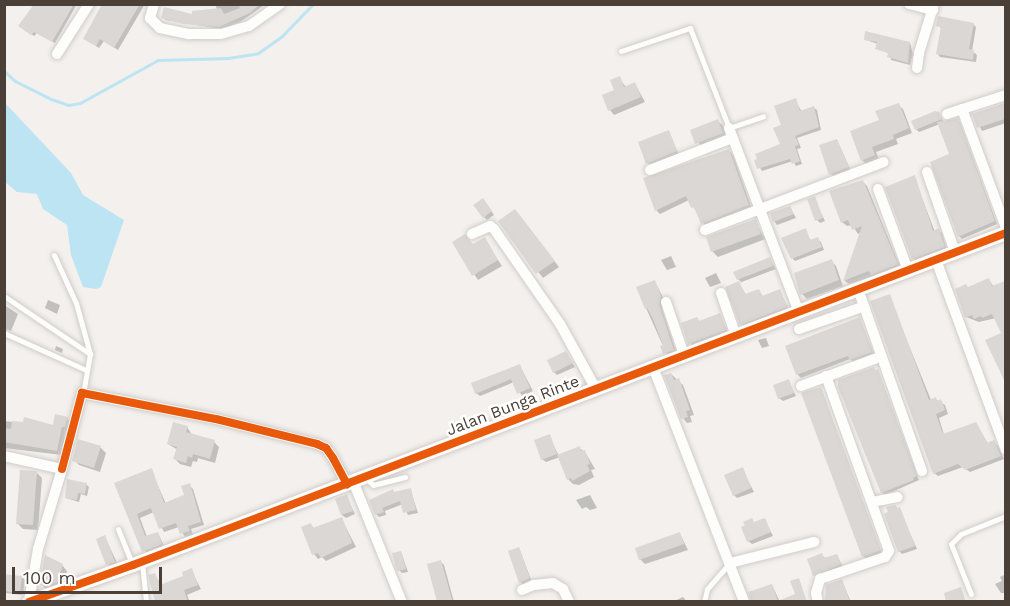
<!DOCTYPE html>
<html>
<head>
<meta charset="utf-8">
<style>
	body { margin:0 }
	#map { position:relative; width:1010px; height:606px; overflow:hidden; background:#f3f0ed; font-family:"Work Sans",sans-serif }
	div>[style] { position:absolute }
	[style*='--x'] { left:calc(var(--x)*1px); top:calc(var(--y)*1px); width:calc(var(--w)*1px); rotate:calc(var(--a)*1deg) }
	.water>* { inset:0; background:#bce4f3 }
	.shadow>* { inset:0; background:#0003 }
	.stream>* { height:3px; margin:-1.5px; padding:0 1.5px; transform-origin:1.5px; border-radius:1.5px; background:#bce4f3 }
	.building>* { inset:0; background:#dbd7d4 }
	.roads { filter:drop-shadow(0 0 2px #d0ccc9) drop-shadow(0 0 2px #d0ccc9) }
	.service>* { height:5px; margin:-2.5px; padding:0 2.5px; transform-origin:2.5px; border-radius:2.5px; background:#fdfdfc }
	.minor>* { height:10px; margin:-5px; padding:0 5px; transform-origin:5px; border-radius:5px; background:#fdfdfc }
	.tertiary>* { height:14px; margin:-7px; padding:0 7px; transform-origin:7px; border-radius:7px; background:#fdfdfc }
	.cycleway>* { height:8px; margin:-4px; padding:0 4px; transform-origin:4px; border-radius:4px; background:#e8590c }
	span { translate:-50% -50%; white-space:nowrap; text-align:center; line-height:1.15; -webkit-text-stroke:5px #fff; paint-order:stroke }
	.street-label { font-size:16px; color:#4b4038 }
	.frame { position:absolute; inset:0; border:6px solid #4b4038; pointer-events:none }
	.scale { position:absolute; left:12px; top:567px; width:150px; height:27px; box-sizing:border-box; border:3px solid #4b4038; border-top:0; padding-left:8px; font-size:18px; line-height:21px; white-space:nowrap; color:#4b4038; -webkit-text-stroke:4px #fff; paint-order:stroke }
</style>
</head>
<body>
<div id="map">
	<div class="water">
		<div style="clip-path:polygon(5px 103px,71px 173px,83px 195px,124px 220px,101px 287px,96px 289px,83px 287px,71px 255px,67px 225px,43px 209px,37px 194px,17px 192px,5px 182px)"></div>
	</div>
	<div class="shadow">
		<div style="clip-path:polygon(36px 4px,77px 4px,55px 43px,37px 33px,34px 36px,22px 27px)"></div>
		<div style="clip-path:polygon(104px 4px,145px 4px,118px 50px,104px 41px,99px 48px,88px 41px)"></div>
		<div style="clip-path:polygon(215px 4px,266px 4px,240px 22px,222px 29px,166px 20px,163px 17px,218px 12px)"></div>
		<div style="clip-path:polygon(973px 24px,976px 27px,972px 51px,977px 55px,976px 62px,940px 57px,937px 53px,941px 28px,938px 25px)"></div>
		<div style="clip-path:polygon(866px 40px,910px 43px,913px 54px,910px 65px,891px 60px,890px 54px,877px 48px,878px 44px)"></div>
		<div style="clip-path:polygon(619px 78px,626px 87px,635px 84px,645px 102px,614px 115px,610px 110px)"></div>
		<div style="clip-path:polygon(795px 100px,802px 112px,814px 108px,817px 110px,821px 130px,797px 138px,801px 148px,797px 149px,802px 164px,796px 166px,793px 161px,762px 171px,756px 161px,782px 145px,783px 126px)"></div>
		<div style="clip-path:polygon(1006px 104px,1006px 123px,982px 131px,974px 115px)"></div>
		<div style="clip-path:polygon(898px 105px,903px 109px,912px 133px,896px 139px,898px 144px,876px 152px,879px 160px,867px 165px,862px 160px,881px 121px)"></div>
		<div style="clip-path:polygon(939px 114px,944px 122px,957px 120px,960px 123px,997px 224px,962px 239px,959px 236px,951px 155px,940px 124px,919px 132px,916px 129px)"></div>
		<div style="clip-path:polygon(718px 121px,723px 126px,727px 139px,702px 149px,692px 131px)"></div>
		<div style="clip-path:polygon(669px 132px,679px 155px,651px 166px,648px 163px)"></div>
		<div style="clip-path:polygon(837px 140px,851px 171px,834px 177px,831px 174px)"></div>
		<div style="clip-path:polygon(729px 151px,733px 155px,752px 209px,706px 227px,689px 200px,660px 214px,657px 211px,645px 179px)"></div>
		<div style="clip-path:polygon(914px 177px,935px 232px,938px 230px,942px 233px,947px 250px,916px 261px,913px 258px)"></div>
		<div style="clip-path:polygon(863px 182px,867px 186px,901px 269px,849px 284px,845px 281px,862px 232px,858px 234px,852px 225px,847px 226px,842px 222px)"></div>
		<div style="clip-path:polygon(814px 198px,825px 221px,820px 223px,817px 220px)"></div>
		<div style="clip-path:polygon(486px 203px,494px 215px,487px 220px,484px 217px)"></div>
		<div style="clip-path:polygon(790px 207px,796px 218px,777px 225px,774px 221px)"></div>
		<div style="clip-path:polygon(520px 216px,559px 267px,543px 278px,500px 222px)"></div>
		<div style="clip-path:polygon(755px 221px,765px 239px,718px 257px,713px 252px,708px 238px)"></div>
		<div style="clip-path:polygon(805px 230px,811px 241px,817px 239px,821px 242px,824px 250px,795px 261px,792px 258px)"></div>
		<div style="clip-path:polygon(484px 239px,502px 266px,478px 280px,454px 243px,473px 246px)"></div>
		<div style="clip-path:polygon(671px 256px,676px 267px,667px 270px,661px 260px)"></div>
		<div style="clip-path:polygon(770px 259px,776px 269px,739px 283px,746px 295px,759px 290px,763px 297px,780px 291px,789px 310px,744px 327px,726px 287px,741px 282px,738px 279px)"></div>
		<div style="clip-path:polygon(831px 261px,836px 266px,843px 286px,807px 299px,802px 294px)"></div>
		<div style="clip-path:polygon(716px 273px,721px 283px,710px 287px,705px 278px)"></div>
		<div style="clip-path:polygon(989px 280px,994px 287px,1006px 283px,1006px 374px,1002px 370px,1003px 334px,996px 318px,979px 322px,966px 317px,969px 288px)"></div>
		<div style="clip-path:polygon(655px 282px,665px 301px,662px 309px,677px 354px,668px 357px,646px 308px)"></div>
		<div style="clip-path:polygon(889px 296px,931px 400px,935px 399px,945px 405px,948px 414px,939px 418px,944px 435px,976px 423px,988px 444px,994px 442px,998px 446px,1004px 459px,970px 472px,963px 467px,938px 476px,934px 473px)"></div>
		<div style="clip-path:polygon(48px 300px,60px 305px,57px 314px,45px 308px)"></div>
		<div style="clip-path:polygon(6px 306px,18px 314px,11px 331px,4px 329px)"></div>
		<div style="clip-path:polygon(720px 315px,728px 333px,693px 347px,690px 343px,697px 318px,700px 322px)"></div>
		<div style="clip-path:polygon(860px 319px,874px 355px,854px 363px,850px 359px,801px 378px,798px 375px,787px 347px)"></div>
		<div style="clip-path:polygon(766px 338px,769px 346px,762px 348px,758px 340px)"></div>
		<div style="clip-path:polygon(56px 346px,63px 349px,62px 353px,55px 350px)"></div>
		<div style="clip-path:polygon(566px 353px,575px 367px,557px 375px,554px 372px)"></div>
		<div style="clip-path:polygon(520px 366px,533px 391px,522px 396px,514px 382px,480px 396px,476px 393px)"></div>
		<div style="clip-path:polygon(878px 371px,919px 480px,885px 495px,882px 492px)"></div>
		<div style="clip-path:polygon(671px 374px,683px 385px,694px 415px,690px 416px,692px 422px,687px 423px,683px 418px)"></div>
		<div style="clip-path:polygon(788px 381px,796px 396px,783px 401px,779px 398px)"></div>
		<div style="clip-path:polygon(821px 388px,882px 554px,867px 559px,863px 556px)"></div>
		<div style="clip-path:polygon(67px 418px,72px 423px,70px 431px,66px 431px,62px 455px,4px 448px,4px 421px,54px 427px)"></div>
		<div style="clip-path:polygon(187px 427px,192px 435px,214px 442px,219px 447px,215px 463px,198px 458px,197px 462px,193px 461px,191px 467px,180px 464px,175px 459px,178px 450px,168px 444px)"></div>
		<div style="clip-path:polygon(549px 436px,559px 456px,579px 448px,585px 452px,595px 469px,591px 470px,594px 477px,579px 485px,573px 484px,568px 479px,560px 457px,546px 462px,542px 459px)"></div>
		<div style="clip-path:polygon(79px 441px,101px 448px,106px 453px,100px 472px,79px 465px,74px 460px)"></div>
		<div style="clip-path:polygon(742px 469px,754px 492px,737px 498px,734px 495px)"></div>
		<div style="clip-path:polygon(151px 470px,166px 504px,186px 496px,189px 485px,193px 489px,204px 525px,191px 529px,193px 535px,185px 537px,179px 527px,164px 532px,154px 512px,140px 518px,147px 537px,158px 533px,165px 548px,147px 555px,116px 484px)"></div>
		<div style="clip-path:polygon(37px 473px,42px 478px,38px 530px,23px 529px,17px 523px)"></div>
		<div style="clip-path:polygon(86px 484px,89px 487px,87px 496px,81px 494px,79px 502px,66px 498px)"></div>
		<div style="clip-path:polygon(410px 489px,418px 513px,408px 515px,403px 504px,385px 511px,386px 515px,379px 517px,376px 514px,393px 491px,395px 493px)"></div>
		<div style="clip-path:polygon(590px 495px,597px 508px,590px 510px,586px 507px,582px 509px,576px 500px)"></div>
		<div style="clip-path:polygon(346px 496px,355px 514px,346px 518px,342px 515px)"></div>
		<div style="clip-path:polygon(899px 509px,917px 549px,902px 554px,899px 551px)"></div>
		<div style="clip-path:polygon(341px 518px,356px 547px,326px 561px,322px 557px,318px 559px,314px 554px,310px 525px,315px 529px)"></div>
		<div style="clip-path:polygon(764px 519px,773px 536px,752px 544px,748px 541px,755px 523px)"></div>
		<div style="clip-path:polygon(680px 534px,688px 550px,645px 564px,640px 559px)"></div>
		<div style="clip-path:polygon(105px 537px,118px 565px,111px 567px,108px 564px)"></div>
		<div style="clip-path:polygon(519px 548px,532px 582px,524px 585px,520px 582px)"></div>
		<div style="clip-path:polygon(401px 552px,408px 572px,402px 573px,399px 570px)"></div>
		<div style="clip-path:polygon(821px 555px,825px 558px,837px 555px,843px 567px,818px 578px,815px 575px)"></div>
		<div style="clip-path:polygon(441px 562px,444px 565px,454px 602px,439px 602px)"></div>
		<div style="clip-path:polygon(62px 565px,67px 571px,63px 587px,46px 589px,41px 584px)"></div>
		<div style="clip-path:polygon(191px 570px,201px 589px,187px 595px,190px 602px,156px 602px,150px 576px,154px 574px,162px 586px,185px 576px)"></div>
		<div style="clip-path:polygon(1006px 574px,1006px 593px,1001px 593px,995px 584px,1002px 581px,1000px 577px)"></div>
		<div style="clip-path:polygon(4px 575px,22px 577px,25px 580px,23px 595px,4px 593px)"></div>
		<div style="clip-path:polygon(842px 581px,851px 602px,827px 602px)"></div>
		<div style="clip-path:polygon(772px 585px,780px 602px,753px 602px)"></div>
		<div style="clip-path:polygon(683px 597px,687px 602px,672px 602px)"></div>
	</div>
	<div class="stream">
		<div style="--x:4;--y:71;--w:15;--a:42"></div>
		<div style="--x:15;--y:81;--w:40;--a:26.6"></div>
		<div style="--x:51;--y:99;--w:18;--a:19"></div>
		<div style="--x:68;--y:105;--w:12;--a:-9"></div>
		<div style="--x:80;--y:103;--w:89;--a:-28.9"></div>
		<div style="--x:158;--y:60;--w:70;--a:-1.6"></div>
		<div style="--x:228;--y:58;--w:30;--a:-9"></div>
		<div style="--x:258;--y:53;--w:28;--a:-35"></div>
		<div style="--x:281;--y:37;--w:46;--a:-45.9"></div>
	</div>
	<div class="building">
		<div style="clip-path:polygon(34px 4px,74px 4px,52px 42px,34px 32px,31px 35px,18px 26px)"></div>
		<div style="clip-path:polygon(102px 4px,140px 4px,114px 48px,100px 39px,96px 46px,83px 39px)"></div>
		<div style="clip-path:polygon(238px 4px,260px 4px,250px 13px,219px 27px,183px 24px,161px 18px,164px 7px,192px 14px,192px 11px,221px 8px,224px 14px,240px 8px)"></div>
		<div style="clip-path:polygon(938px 16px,974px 23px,969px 49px,974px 50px,973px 60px,936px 54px,941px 27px,936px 26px)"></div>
		<div style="clip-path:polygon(865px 31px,910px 42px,908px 63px,887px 57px,888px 53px,875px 49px,877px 42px,864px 40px)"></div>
		<div style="clip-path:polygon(620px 76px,624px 87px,635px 82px,641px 97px,608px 111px,602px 95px,614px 90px,610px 80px)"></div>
		<div style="clip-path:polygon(796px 98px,800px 111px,814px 106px,819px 127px,795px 136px,799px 145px,795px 146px,800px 161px,792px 164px,790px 159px,757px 169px,754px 160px,757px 159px,755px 154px,780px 144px,773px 128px,781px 125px,774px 106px)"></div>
		<div style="clip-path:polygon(899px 103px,909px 128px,893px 135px,894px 139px,872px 147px,875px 155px,861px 161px,850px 131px,879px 120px,875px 111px)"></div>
		<div style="clip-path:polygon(1005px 103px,1005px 119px,977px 128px,972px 114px)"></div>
		<div style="clip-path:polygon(935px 111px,939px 112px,942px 119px,915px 130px,911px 121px)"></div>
		<div style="clip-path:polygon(958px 118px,995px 221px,958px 237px,930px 162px,949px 154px,937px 122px)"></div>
		<div style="clip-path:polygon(718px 119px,723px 133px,695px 144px,690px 130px)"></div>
		<div style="clip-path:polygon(669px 130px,677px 151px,646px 164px,638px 142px)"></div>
		<div style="clip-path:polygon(837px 139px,849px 167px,829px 175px,819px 145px)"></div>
		<div style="clip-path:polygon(729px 149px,749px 205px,701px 224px,694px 207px,691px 208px,686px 196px,655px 211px,643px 178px)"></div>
		<div style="clip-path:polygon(915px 175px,933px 231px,939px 228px,945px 247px,912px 259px,885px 187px)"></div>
		<div style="clip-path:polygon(863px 180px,898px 264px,871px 275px,869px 271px,843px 281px,862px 226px,852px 230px,848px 220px,841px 223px,829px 191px)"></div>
		<div style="clip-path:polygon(815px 196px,823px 218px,815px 221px,807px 199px)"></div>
		<div style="clip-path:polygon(483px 198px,492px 211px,483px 218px,473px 205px)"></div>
		<div style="clip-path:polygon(790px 206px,794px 214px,773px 222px,770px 213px)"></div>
		<div style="clip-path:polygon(515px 209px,555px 261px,536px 274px,498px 221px)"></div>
		<div style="clip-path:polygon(756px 219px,761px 234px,711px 252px,706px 237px)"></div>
		<div style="clip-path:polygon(806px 228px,810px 240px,818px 237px,822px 247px,791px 259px,781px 238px)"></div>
		<div style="clip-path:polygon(465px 234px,473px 244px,485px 237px,498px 260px,472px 276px,452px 242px)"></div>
		<div style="clip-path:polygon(770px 257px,773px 266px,737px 280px,733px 272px)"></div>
		<div style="clip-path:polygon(832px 259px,839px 280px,800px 295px,794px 273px)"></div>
		<div style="clip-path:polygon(989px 278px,992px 286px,1005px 281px,1005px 382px,985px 340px,1001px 333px,992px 314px,982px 318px,981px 316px,974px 319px,972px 315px,965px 318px,955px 289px,966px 284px,968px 287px)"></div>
		<div style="clip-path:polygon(655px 280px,661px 296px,659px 304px,674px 350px,663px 354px,660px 346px,663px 345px,653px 319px,647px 308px,645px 309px,636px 287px)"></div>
		<div style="clip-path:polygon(739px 281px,745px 294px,759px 289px,762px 296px,780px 289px,787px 307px,740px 325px,725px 287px)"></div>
		<div style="clip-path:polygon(890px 294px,929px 400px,936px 397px,937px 401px,941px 399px,945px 410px,936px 414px,943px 434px,976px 422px,987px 443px,994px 440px,1001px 456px,965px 470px,958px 464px,933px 474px,870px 301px)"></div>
		<div style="clip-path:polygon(720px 313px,726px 330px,688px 344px,681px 323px,697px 317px,699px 321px)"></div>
		<div style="clip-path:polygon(860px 317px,872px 352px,850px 360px,848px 356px,796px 375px,785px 346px)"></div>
		<div style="clip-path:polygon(566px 351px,573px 363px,553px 373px,547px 360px)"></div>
		<div style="clip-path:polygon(520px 364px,530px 388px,517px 394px,511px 379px,475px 394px,471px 383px)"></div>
		<div style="clip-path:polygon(874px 367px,875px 370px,878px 369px,917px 476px,913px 478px,914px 480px,881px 493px,838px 387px,838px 380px)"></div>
		<div style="clip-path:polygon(671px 373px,674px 380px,679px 378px,690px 410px,686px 411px,688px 417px,681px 419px,664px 375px)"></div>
		<div style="clip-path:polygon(789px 379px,794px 393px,778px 399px,773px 385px)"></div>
		<div style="clip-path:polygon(821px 387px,881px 550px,862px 557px,801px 393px)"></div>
		<div style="clip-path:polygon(55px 414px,68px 417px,65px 427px,62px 427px,57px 451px,4px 442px,4px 428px,11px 429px,12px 421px,23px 422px,24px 417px,53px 425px)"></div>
		<div style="clip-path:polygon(173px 422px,188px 426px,186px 432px,215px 440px,210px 459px,193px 454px,192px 458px,188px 456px,186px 463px,173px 459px,177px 447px,167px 444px)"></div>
		<div style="clip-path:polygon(550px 434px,557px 454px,541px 460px,534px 440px)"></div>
		<div style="clip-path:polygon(78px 439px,101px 446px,94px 468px,72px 461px)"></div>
		<div style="clip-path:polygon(580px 446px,581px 451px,585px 450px,590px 464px,587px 465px,590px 471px,572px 481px,571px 478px,567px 480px,557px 455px)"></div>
		<div style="clip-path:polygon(743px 467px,751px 488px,733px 496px,724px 475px)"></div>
		<div style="clip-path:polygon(152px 468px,164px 503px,184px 495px,181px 486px,190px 483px,201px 522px,188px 526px,190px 531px,180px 534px,176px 523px,159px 529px,151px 508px,137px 514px,145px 536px,158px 532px,162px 544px,142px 552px,114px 483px)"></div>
		<div style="clip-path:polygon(20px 470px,37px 471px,33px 525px,16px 524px)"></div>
		<div style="clip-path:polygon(67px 479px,87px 483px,85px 494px,78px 493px,77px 500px,65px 498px)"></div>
		<div style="clip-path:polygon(411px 488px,416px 510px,403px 513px,400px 501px,382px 508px,384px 512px,375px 515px,369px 500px,393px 489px,394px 492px)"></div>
		<div style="clip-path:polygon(347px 494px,353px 511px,341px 515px,335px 499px)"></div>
		<div style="clip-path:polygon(896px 505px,897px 508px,900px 507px,915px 546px,898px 552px,884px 514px,888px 512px,886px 507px)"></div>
		<div style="clip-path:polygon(342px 517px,352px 543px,321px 558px,318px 553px,312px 555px,301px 527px,311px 523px,313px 528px)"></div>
		<div style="clip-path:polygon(752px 518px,754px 522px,765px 518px,771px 532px,747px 542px,741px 527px,745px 525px,743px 522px)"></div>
		<div style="clip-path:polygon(680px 532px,684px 544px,639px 560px,635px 548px)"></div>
		<div style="clip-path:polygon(105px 535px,115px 562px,106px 565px,96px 539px)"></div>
		<div style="clip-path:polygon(519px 547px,530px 578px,519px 583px,508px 551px)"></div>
		<div style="clip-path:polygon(401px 551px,406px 569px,397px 571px,392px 553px)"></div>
		<div style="clip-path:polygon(822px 553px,824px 558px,837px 554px,841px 564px,813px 576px,807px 559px)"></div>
		<div style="clip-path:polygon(45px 555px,63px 564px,58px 582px,46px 586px,39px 585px)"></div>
		<div style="clip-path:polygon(441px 560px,452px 600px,445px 602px,437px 602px,427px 564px)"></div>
		<div style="clip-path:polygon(192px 568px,198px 585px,184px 590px,188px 602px,155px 602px,148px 575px,155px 573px,160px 585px,183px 576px,182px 572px)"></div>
		<div style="clip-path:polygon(4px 574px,22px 576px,20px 593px,4px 591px)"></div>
		<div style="clip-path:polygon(799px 578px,807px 602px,751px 602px,748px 592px,772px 584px,778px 601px,795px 594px,790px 581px)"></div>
		<div style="clip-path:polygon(842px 579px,850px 602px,825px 602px,826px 585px)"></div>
		<div style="clip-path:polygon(961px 587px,966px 602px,946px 602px,944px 593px)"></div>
	</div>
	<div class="roads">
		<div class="service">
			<div style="--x:621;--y:51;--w:73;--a:-18.4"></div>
			<div style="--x:690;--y:28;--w:107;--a:68.7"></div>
			<div style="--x:729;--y:128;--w:36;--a:-19"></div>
			<div style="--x:54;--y:255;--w:53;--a:65.4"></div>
			<div style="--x:76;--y:303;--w:53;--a:74.6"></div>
			<div style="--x:90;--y:354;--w:40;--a:100"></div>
			<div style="--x:4;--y:296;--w:104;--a:34"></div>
			<div style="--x:4;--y:333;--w:90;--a:24.3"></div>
			<div style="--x:366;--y:478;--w:10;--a:45"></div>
			<div style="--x:373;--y:485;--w:33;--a:-14"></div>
			<div style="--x:118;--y:529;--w:37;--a:68"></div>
			<div style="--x:142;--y:563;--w:39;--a:84"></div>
			<div style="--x:971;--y:594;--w:54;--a:-111.8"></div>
			<div style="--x:951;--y:544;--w:14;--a:-45"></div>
			<div style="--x:961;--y:534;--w:48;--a:-21.8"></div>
			<div style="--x:704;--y:602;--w:13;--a:-77"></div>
			<div style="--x:707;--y:589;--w:33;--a:-49"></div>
		</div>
		<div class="minor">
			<div style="--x:154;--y:4;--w:15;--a:106"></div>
			<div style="--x:150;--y:18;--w:14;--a:45"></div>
			<div style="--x:160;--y:28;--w:30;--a:12"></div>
			<div style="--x:189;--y:34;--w:32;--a:0"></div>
			<div style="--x:221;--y:34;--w:29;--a:-16"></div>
			<div style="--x:249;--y:26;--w:38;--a:-35"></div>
			<div style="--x:909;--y:4;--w:25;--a:14"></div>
			<div style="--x:57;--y:54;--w:59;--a:-57.4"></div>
			<div style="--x:917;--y:68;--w:15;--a:-82"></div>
			<div style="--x:919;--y:53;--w:51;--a:-73"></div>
			<div style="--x:962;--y:109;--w:127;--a:69.7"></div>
			<div style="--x:947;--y:114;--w:62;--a:-17.9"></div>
			<div style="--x:729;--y:128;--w:197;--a:69.2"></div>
			<div style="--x:650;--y:170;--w:88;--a:-21.3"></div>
			<div style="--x:927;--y:172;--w:85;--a:70.7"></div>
			<div style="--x:878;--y:189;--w:86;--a:69.7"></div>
			<div style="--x:705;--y:230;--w:191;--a:-20.8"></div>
			<div style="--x:472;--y:234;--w:20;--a:-24"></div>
			<div style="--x:490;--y:226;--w:5;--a:37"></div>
			<div style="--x:494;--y:229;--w:116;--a:55.2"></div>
			<div style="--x:560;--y:324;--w:74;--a:61"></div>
			<div style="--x:936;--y:260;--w:202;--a:69.8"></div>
			<div style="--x:858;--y:289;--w:193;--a:70.6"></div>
			<div style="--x:721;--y:293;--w:46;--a:70.8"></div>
			<div style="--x:666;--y:302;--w:56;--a:71.2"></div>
			<div style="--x:799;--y:329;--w:67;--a:-19.2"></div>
			<div style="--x:653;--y:367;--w:252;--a:68.8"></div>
			<div style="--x:801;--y:386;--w:84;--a:-20.2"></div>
			<div style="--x:4;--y:456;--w:59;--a:12.6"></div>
			<div style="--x:62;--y:469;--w:84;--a:106.7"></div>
			<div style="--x:38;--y:549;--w:53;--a:99.8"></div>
			<div style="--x:62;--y:469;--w:79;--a:-75.3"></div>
			<div style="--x:82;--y:393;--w:136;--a:11"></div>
			<div style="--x:216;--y:419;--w:104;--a:13.9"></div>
			<div style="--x:317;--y:444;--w:10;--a:24"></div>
			<div style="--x:326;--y:448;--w:12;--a:55"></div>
			<div style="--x:333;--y:458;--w:30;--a:62"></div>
			<div style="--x:353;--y:481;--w:131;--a:68"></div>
			<div style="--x:872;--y:502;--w:26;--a:-11"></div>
			<div style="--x:730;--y:563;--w:87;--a:-14"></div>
			<div style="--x:522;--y:590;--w:13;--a:-23"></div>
			<div style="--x:534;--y:585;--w:19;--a:-6"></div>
			<div style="--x:553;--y:583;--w:12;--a:31"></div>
			<div style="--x:563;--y:589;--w:14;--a:65"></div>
			<div style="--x:818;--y:602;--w:9;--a:-103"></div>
			<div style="--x:816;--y:593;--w:15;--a:-74"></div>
			<div style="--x:820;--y:579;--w:69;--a:-18.7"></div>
			<div style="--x:885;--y:557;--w:7;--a:-56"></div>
			<div style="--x:889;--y:551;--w:186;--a:-109.8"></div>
		</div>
		<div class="tertiary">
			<div style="--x:29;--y:602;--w:110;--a:-19.6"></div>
			<div style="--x:133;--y:565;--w:934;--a:-20.82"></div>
		</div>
	</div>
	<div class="cycleway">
		<div style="--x:62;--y:469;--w:79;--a:-75.3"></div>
		<div style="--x:82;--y:393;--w:136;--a:11"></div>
		<div style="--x:216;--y:419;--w:104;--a:13.9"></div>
		<div style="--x:317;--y:444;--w:10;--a:24"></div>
		<div style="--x:326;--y:448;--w:12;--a:55"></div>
		<div style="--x:333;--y:458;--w:30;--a:62"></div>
		<div style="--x:29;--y:602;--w:110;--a:-19.6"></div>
		<div style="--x:133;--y:565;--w:934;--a:-20.82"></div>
	</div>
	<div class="street-label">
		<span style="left:513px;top:406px;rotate:-21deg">Jalan Bunga Rinte</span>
	</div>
	<div class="frame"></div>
	<div class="scale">100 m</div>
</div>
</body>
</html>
